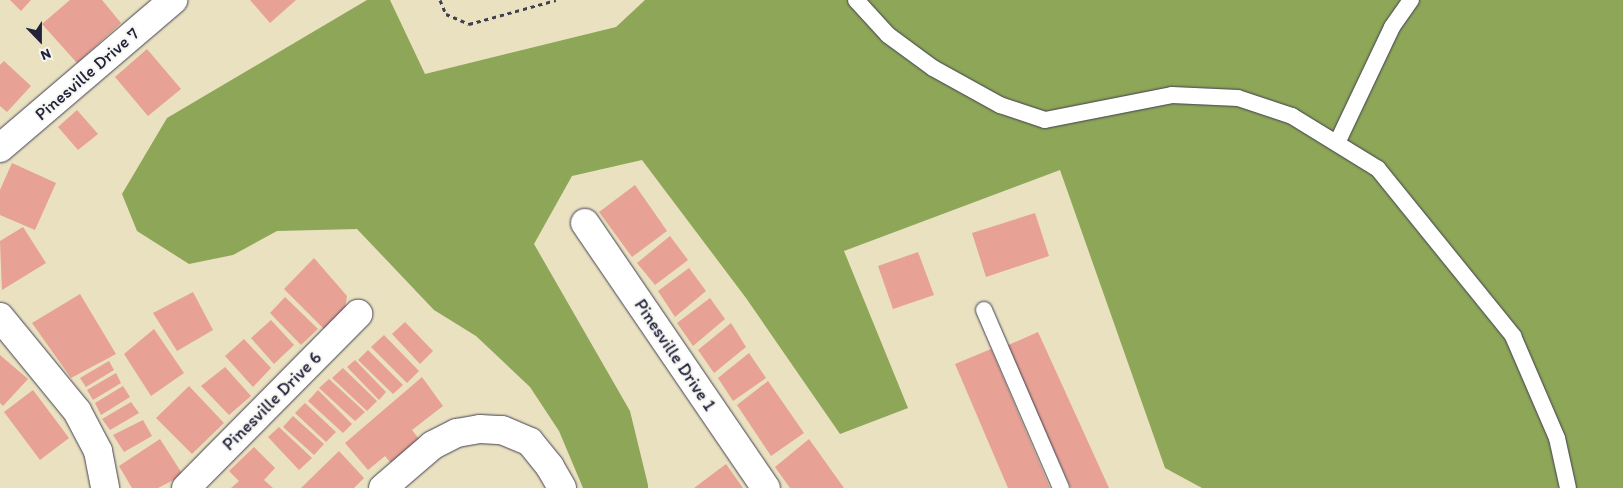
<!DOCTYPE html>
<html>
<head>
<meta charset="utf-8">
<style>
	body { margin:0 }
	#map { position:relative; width:1623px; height:488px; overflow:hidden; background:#eae1c1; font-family:Itim,sans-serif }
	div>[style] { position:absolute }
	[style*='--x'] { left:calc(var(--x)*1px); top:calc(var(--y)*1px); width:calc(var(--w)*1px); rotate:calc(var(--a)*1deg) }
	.forest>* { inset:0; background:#8da657 }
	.building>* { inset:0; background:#e7a195 }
	.path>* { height:3px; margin-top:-1.5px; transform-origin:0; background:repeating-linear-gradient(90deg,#403f4f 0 4px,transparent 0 8px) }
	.roads { filter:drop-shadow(0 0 1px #403f4f) drop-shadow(0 0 1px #403f4f) }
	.service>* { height:16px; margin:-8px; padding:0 8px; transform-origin:8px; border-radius:8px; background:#fff }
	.minor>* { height:28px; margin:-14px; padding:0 14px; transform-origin:14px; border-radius:14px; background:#fff }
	span { translate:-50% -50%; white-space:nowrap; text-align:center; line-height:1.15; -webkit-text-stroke:4px #f6f6f2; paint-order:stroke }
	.street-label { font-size:18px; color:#22223b }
	.north { position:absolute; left:15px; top:15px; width:50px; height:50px; -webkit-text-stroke:4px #f6f6f2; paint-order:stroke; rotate:158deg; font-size:14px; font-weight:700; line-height:20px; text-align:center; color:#22223b }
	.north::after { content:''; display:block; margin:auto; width:18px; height:22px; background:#22223b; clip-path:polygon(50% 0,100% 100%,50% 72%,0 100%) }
</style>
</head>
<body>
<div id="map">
	<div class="forest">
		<div style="clip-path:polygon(367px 0,390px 0,425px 74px,616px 27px,645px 0,1623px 0,1623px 488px,1202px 488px,1165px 468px,1060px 170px,844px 251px,908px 408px,840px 434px,746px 298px,642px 160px,572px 176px,534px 244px,630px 411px,648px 485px,648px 488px,583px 488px,559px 431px,530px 387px,476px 336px,434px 310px,357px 229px,277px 231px,233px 255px,189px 264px,137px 231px,122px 194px,167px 118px)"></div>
	</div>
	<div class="building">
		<div style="clip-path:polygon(10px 0,31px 0,21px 11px)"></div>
		<div style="clip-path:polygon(70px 0,102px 0,121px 23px,77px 63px,42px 24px)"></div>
		<div style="clip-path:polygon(250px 0,296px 0,270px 23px)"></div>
		<div style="clip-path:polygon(147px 49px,181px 89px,148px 116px,115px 77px)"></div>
		<div style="clip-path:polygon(4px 61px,31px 86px,7px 112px,0 106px,0 65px)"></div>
		<div style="clip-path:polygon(77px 110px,98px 134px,78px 150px,58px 127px)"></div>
		<div style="clip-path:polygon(12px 163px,56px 183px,35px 230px,0 215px,0 190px)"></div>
		<div style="clip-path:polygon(635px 185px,667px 231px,632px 257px,599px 212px)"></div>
		<div style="clip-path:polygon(1035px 213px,1049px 256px,986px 277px,972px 233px)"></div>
		<div style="clip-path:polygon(23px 227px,46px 263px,2px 290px,0 241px)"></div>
		<div style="clip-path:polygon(670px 236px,688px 260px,655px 285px,637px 263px)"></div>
		<div style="clip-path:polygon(918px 252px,934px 295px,893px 309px,878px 266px)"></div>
		<div style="clip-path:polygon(314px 258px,347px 296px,342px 326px,330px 335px,284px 289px)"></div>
		<div style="clip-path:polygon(689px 268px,706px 291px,675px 317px,658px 291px)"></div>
		<div style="clip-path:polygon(193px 292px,213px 330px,177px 351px,153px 313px)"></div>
		<div style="clip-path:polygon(80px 294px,116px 354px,71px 378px,32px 323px)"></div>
		<div style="clip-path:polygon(285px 297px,318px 329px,301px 345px,270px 313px)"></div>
		<div style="clip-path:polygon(710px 298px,725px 319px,693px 346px,677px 323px)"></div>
		<div style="clip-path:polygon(271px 320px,294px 345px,274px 364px,251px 338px)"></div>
		<div style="clip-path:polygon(405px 322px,433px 351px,420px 364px,392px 334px)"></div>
		<div style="clip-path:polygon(731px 323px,746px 347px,714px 373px,698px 350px)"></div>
		<div style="clip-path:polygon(154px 329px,184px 373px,151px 396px,124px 354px)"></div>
		<div style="clip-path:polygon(1038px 332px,1109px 488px,1071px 488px,1006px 346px)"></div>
		<div style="clip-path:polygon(384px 335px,419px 371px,407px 383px,371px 347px)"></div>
		<div style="clip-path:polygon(244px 339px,271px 368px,253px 387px,225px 356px)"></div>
		<div style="clip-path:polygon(991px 349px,1050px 488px,1008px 488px,955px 364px)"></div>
		<div style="clip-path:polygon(368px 350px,403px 385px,393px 394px,358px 360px)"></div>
		<div style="clip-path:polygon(749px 353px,766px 378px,733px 401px,718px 378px)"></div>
		<div style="clip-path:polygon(0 355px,28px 379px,3px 406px,0 403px)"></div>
		<div style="clip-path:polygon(355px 360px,386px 392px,379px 400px,347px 367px)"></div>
		<div style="clip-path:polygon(109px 361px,114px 370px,86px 387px,80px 378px)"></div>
		<div style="clip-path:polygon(225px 367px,251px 396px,229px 415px,201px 386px)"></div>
		<div style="clip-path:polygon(343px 368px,377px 401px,367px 411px,332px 378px)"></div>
		<div style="clip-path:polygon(116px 373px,121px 383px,93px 400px,87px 390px)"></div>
		<div style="clip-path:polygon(422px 377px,443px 406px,412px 430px,423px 444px,395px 468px,385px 456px,368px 470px,345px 443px)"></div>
		<div style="clip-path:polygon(329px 379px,365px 412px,355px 421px,319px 388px)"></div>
		<div style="clip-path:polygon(768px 381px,804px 433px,771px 456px,737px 405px)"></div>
		<div style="clip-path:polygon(123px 386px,130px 397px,101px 415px,95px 403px)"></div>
		<div style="clip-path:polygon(189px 386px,224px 423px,192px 454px,156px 418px)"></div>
		<div style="clip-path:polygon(33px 390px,69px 438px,40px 460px,4px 412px)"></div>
		<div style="clip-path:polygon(318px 390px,352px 424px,343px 433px,308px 401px)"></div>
		<div style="clip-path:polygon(131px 402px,139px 413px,110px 430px,102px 419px)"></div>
		<div style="clip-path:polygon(305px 403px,336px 432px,326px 442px,295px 413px)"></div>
		<div style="clip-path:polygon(293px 416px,324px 444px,314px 455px,283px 427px)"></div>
		<div style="clip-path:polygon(143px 420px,152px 436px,124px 452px,113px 435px)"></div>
		<div style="clip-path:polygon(279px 427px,312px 458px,299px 470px,268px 437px)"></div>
		<div style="clip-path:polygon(160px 439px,183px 475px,158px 488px,132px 488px,119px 466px)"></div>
		<div style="clip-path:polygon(809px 439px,844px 488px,790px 488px,775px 467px)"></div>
		<div style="clip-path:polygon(254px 447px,275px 468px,264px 480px,273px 488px,231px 488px,239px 481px,229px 471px)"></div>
		<div style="clip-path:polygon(339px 451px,364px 478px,354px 488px,301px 488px)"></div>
		<div style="clip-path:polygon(726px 464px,743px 488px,694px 488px)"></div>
	</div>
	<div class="path">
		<div style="--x:440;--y:0;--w:15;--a:67"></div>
		<div style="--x:446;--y:14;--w:25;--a:23"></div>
		<div style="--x:469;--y:24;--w:90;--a:-15.4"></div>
	</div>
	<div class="roads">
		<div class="service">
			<div style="--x:856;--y:0;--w:47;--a:47.6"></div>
			<div style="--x:888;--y:35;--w:56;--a:36.3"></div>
			<div style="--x:933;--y:68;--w:77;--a:28.9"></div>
			<div style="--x:1000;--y:105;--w:47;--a:18.4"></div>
			<div style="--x:1045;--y:120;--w:129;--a:-11.1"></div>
			<div style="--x:1172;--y:95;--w:66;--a:2.6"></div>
			<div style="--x:1238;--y:98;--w:57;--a:18.4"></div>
			<div style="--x:1292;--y:116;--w:101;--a:31.6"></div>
			<div style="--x:1378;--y:169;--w:215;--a:51"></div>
			<div style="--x:1513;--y:336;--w:111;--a:66.7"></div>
			<div style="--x:1557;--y:438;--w:51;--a:77.6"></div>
			<div style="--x:1337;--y:143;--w:128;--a:-64.6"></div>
			<div style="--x:1392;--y:27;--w:33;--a:-55"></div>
			<div style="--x:984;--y:310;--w:194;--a:66.6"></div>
		</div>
		<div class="minor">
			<div style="--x:0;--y:148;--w:228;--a:-40.5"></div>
			<div style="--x:585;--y:223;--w:321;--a:55.7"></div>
			<div style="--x:0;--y:317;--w:122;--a:50.7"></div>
			<div style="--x:77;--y:411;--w:45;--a:62.3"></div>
			<div style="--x:98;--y:451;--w:38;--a:79"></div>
			<div style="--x:186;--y:488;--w:245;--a:-45.3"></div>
			<div style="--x:383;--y:488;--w:66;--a:-40.7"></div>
			<div style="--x:433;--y:445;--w:27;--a:-27"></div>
			<div style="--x:457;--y:433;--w:23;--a:-10"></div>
			<div style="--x:480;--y:429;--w:22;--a:3"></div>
			<div style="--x:502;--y:430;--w:30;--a:23"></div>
			<div style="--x:530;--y:442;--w:32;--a:51"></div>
			<div style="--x:550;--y:467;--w:24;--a:60"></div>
		</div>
	</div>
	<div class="street-label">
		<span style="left:87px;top:74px;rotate:-41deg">Pinesville Drive 7</span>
		<span style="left:675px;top:355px;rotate:56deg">Pinesville Drive 1</span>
		<span style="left:272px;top:401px;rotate:-45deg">Pinesville Drive 6</span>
	</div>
	<div class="north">N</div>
</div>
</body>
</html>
